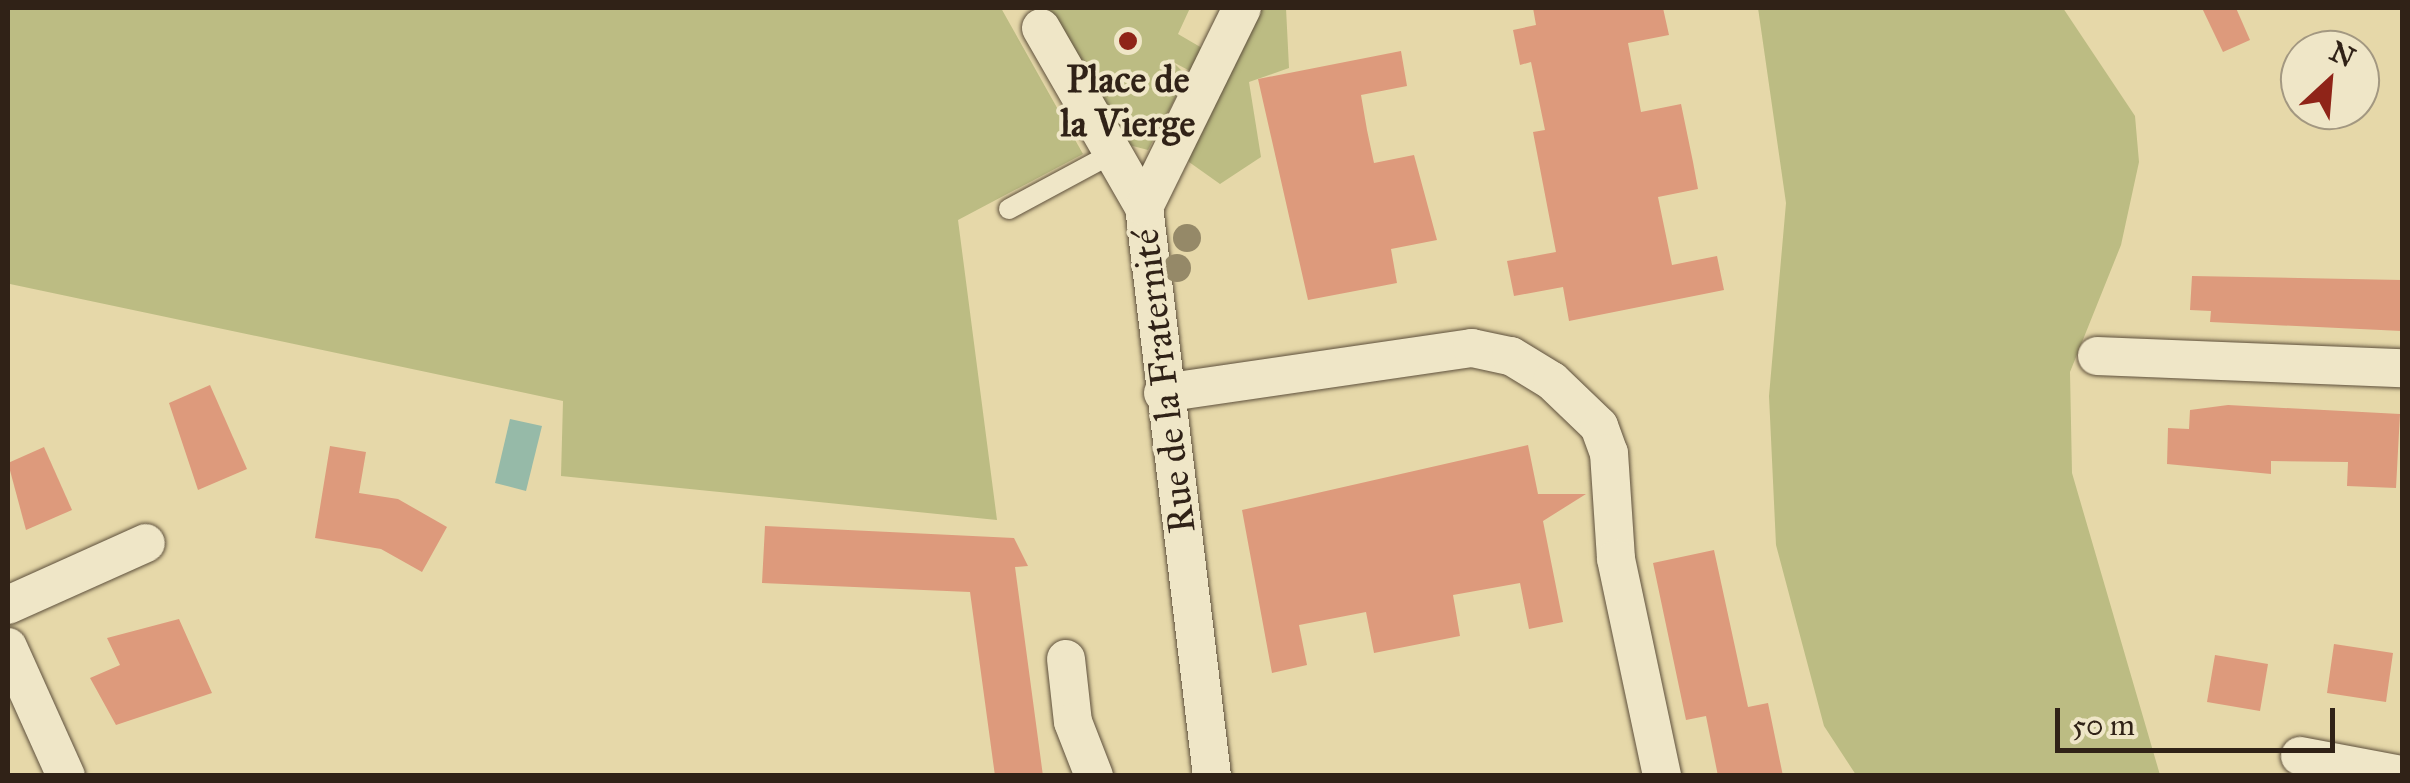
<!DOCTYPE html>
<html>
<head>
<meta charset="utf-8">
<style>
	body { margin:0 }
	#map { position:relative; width:2410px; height:783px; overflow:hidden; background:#e6d8a9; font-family:"IM FELL Great Primer",serif }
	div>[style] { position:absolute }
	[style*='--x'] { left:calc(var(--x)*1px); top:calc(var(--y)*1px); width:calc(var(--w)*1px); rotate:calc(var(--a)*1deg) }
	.green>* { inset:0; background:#bcbc83 }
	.water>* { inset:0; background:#96baa8 }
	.building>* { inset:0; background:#dd9a7c }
	.roads { filter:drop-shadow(0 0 2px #5e503c) drop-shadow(0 0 2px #5e503c) }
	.lane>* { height:20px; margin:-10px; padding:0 10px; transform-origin:10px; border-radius:10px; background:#efe6c7 }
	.street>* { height:38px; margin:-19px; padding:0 19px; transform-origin:19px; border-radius:19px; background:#efe6c7 }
	.trees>* { width:28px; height:28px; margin:-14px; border-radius:50%; background:#958968 }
	.dots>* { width:28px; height:28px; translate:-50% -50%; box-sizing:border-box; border:5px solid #efe6c7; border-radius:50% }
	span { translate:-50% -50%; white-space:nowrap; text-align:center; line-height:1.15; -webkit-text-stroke:8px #efe6c7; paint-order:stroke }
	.poi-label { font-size:38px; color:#302217; font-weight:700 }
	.street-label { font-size:38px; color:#302217 }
	.frame { position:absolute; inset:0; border:10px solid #302217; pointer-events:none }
	.north { position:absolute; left:2280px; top:30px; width:100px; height:100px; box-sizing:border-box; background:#efe6c7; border:2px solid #a39881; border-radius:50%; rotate:26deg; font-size:28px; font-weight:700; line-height:40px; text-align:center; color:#302217 }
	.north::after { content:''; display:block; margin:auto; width:35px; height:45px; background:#8f2418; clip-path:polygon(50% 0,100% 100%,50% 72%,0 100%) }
	.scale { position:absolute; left:2055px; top:708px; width:280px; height:45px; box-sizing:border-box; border:5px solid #302217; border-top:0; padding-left:12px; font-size:30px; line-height:35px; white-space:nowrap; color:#302217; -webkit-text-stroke:8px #efe6c7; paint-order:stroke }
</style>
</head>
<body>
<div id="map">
	<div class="green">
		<div style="clip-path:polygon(8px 8px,1001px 8px,1083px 154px,958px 220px,997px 520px,561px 476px,563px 401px,10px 284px)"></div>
		<div style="clip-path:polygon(1047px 8px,1190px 8px,1178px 34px,1202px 48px,1190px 71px,1173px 62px,1187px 76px,1148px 150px,1129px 145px)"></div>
		<div style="clip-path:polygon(1262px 8px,1286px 8px,1289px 68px,1249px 82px,1261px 157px,1220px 184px,1189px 162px,1189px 136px)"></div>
		<div style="clip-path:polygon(1758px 8px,2063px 8px,2135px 116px,2139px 162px,2121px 245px,2070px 372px,2072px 473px,2160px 775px,1856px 775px,1824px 726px,1776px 545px,1769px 396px,1786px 203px)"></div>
	</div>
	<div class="water">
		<div style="clip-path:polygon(510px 419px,542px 426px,526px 491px,495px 483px)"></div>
	</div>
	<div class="building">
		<div style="clip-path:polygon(1533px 8px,1663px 8px,1669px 35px,1628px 43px,1641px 112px,1681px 104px,1693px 162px,1698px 189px,1658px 197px,1672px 265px,1717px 256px,1724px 290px,1569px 321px,1563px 287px,1514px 296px,1507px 261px,1556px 252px,1533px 132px,1545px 130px,1531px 62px,1520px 65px,1513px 30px,1536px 25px)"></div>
		<div style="clip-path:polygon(2202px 8px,2236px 8px,2250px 40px,2223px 52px)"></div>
		<div style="clip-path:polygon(1401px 51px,1407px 86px,1361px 95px,1367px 130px,1374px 163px,1414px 155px,1437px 240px,1391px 249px,1397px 283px,1308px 300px,1258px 79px)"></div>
		<div style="clip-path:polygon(2192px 276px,2402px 280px,2402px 331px,2210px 322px,2211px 311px,2190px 310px)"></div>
		<div style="clip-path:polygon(210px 385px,247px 469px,198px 490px,169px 403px)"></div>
		<div style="clip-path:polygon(2228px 405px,2400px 414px,2396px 488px,2347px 486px,2348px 462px,2271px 461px,2271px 474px,2167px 464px,2168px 428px,2189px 429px,2190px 410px)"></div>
		<div style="clip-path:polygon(1528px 445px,1538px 494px,1586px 494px,1543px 521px,1563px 622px,1529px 629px,1520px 583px,1453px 595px,1460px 636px,1374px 653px,1366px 612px,1299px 625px,1307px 665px,1272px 673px,1242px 510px)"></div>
		<div style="clip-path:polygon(330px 446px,366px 452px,359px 493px,398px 499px,447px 527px,422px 572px,381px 549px,315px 538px)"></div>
		<div style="clip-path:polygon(44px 447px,72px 510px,26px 530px,8px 463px)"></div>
		<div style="clip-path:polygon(765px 526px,1014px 538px,1028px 566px,1015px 567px,1043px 776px,995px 776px,970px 592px,762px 583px)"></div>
		<div style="clip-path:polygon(1714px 550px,1748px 707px,1768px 703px,1783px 776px,1718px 776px,1706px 716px,1686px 720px,1653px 563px)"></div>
		<div style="clip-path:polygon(179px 619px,212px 693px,116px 725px,90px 678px,120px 665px,107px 638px)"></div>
		<div style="clip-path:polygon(2334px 644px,2393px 653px,2386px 702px,2327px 693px)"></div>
		<div style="clip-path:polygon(2215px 655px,2268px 664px,2260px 711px,2207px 702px)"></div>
	</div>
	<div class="roads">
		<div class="lane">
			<div style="--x:1009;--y:209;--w:116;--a:-28.3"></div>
		</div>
		<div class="street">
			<div style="--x:1041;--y:28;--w:207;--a:60.1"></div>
			<div style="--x:2097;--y:356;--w:305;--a:2.3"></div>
			<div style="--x:1163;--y:393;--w:312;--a:-8.3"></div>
			<div style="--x:1472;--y:348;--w:40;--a:12"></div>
			<div style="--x:1511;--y:356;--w:48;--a:31.4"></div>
			<div style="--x:1552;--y:381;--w:65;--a:43.8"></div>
			<div style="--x:1599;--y:426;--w:29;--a:70"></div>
			<div style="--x:1609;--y:453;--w:106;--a:86.2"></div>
			<div style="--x:1616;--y:559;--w:222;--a:78"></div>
			<div style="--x:8;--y:605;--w:151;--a:-24.2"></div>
			<div style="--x:8;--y:647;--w:141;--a:65.8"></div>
			<div style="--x:1066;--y:659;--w:63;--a:83.7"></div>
			<div style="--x:1073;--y:722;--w:58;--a:68.7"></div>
			<div style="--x:2300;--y:756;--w:104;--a:10.6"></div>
			<div style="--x:1212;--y:776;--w:573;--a:-96.81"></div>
			<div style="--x:1144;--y:207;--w:222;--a:-63.8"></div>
		</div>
	</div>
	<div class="trees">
		<div style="left:1187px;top:238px"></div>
		<div style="left:1177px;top:268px"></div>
	</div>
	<div class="dots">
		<div style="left:1128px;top:41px;background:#8f2418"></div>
	</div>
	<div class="poi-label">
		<span style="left:1128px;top:102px">Place de<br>la Vierge</span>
	</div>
	<div class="street-label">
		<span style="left:1164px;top:381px;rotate:-97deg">Rue de la Fraternité</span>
	</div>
	<div class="frame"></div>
	<div class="north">N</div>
	<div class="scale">50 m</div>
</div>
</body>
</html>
